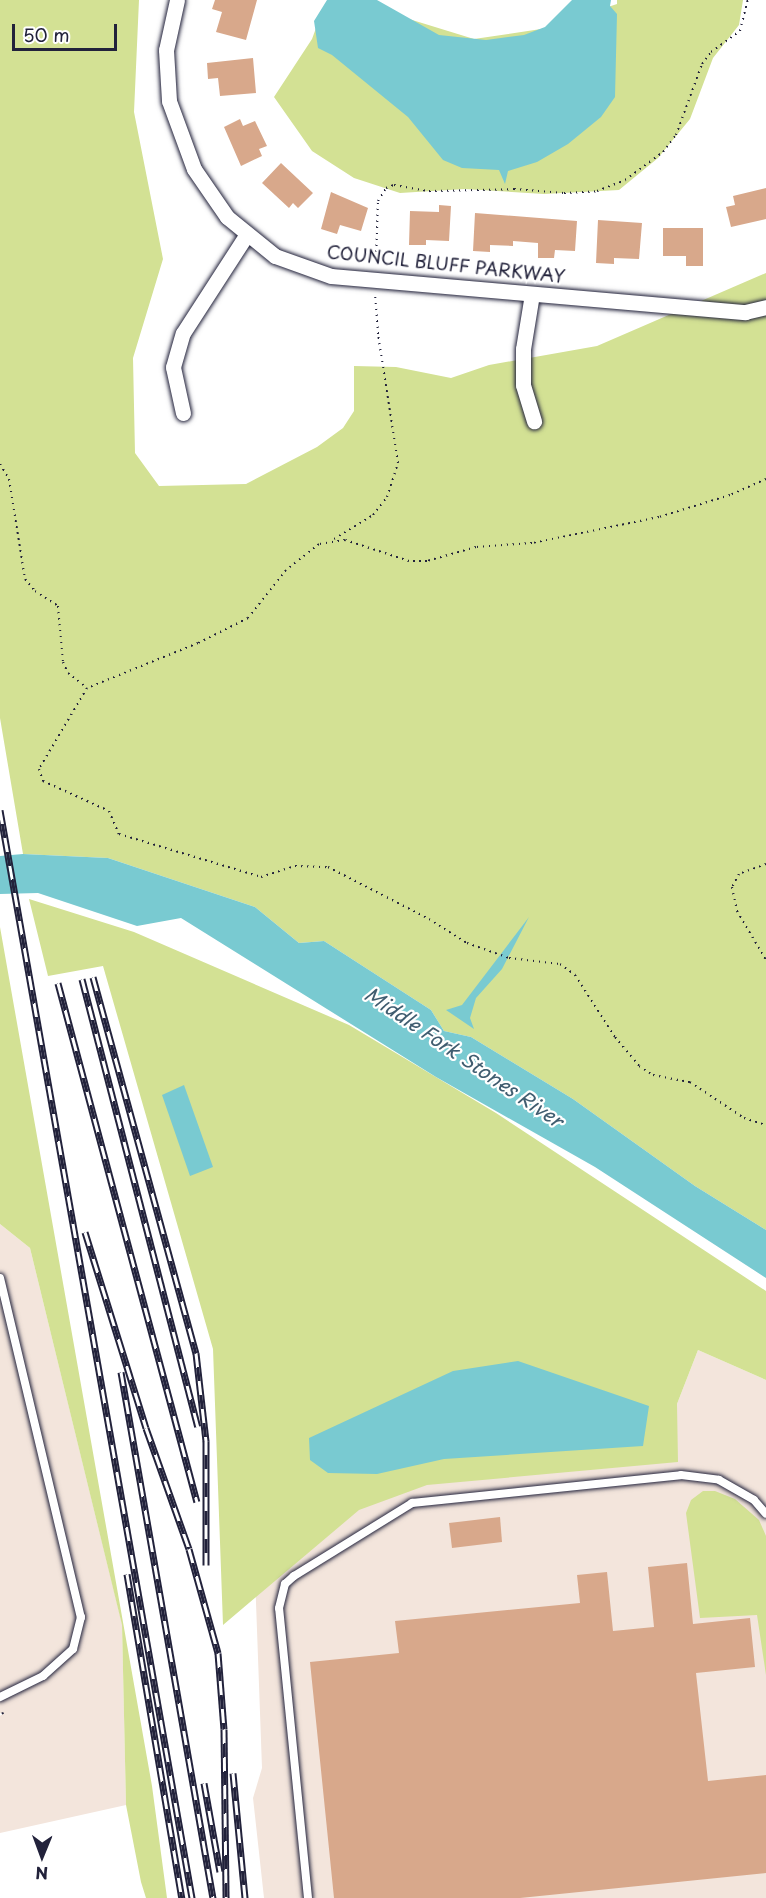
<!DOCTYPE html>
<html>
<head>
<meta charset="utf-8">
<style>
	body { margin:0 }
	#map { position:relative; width:766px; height:1898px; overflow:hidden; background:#fff; font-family:"Playpen Sans",sans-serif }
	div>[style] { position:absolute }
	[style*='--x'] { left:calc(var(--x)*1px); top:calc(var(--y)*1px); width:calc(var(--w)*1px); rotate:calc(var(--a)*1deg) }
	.built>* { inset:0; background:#f3e5dc }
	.green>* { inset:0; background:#d3e194 }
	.water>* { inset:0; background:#79cad1 }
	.building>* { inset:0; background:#d8a88b }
	.path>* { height:2px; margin-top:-1px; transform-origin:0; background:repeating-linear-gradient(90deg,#22223b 0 1.5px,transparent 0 6px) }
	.roads { filter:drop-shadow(0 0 2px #22223b) drop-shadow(0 0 2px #22223b) }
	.service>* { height:8px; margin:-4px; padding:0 4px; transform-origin:4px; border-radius:4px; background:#fff }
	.minor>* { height:15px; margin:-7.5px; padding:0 7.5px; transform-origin:7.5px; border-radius:7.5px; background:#fff }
	.rail>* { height:7px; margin-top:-3.5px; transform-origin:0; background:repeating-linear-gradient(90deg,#fff 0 14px,#22223b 0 28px); box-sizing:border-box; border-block:2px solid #22223b }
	span { translate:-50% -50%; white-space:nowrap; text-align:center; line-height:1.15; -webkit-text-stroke:4.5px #fff; paint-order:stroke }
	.street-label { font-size:18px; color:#22223b }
	.water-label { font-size:20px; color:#405d70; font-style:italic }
	.north { position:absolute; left:12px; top:1826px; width:60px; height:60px; -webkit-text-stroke:4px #fff; paint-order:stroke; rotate:181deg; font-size:16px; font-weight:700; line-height:24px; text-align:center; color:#22223b }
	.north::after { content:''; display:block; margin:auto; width:21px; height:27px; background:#22223b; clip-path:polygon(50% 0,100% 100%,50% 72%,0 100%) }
	.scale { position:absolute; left:12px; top:24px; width:105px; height:27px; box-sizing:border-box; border:3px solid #22223b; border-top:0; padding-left:8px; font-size:18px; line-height:21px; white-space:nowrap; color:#22223b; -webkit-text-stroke:4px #fff; paint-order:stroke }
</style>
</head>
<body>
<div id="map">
	<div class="built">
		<div style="clip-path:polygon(0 1224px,30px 1248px,122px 1624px,126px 1805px,0 1833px)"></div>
		<div style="clip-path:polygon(517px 1334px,677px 1404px,698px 1350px,766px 1380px,766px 1898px,264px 1898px,253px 1798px,262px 1768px,255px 1575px)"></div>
	</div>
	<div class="green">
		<div style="clip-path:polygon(0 0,139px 0,134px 112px,163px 259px,133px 358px,135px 453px,159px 486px,246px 484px,317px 447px,343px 428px,354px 411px,354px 366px,396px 367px,451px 378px,489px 365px,597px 346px,766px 273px,766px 1230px,695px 1186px,573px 1099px,471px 1037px,444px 1031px,431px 1010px,324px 941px,299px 943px,255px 907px,108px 858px,23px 854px,0 718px)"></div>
		<div style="clip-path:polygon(617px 0,743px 0,739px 25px,713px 58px,690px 119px,658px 158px,619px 190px,544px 194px,465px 189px,400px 193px,354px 178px,312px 151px,274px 97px,312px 39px,319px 20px,396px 15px,474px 39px,541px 29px,617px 4px)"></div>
		<div style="clip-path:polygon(29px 899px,134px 932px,349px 1025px,496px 1113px,766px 1291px,766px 1380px,698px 1350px,677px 1404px,678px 1462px,427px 1485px,359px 1510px,223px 1625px,213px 1349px,103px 966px,48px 976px)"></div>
		<div style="clip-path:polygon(0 927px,152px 1786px,167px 1898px,146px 1898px,141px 1882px,126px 1805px,122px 1625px,30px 1248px,0 1224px)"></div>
		<div style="clip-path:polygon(703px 1491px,715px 1491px,735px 1499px,759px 1520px,766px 1536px,766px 1675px,757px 1615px,700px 1618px,686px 1513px,691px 1500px)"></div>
	</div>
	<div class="water">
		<div style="clip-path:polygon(327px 0,377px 0,439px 35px,486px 40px,524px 35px,545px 27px,572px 0,611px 0,610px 6px,617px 14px,615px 97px,601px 117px,568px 144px,537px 162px,508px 171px,505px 184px,499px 170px,462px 168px,443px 160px,408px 117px,332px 55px,318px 48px,314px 21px)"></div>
		<div style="clip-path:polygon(23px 854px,108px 858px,255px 907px,299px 943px,324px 941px,431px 1010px,444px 1031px,471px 1037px,573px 1099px,695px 1186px,766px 1230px,766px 1278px,595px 1167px,436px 1077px,181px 918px,137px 926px,38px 893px,0 894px,0 856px)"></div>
		<div style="clip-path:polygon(529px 917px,502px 969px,476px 998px,470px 1018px,474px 1029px,446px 1010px,462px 1005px)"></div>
		<div style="clip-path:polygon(184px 1085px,213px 1167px,190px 1176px,162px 1095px)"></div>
		<div style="clip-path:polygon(518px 1361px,649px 1406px,643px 1446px,444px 1459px,377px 1474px,328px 1473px,310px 1460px,309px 1438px,453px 1371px)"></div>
	</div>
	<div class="building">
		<div style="clip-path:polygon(215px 0,257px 0,246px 40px,216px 32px,222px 12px,212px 9px)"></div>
		<div style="clip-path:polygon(253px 58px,256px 93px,220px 96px,218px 78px,208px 79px,207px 63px)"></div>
		<div style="clip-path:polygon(240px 119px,243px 126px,255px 121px,267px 146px,259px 149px,262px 156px,241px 166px,224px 127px)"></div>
		<div style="clip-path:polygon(281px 163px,313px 193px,298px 208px,293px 203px,289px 208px,262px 183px)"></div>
		<div style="clip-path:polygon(766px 188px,766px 219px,731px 227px,726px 207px,735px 205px,733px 196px)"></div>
		<div style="clip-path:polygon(331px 192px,368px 208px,361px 231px,340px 225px,337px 234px,321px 229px)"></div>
		<div style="clip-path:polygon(439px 205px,451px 206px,449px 241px,426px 240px,426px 245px,409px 245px,410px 211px,439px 212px)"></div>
		<div style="clip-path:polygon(475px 213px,577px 221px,575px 251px,555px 250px,554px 258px,538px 258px,538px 243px,513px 241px,513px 246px,490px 245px,490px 252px,473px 251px)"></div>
		<div style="clip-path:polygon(598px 220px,642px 223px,639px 259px,614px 258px,614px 264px,596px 263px)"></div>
		<div style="clip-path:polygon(663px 228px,703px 228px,703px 266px,686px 266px,686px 256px,663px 256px)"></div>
		<div style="clip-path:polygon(500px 1517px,502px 1542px,452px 1548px,449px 1523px)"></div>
		<div style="clip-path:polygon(687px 1563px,693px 1624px,750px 1618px,755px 1667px,696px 1673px,708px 1781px,766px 1775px,766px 1873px,520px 1898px,334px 1898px,310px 1662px,399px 1653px,395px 1621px,580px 1603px,577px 1575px,607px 1572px,613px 1631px,654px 1627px,648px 1567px)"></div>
	</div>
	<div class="path">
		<div style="--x:376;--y:264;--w:63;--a:-88.2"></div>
		<div style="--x:378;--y:201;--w:15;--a:-58"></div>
		<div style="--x:386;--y:188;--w:9;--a:-21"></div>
		<div style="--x:394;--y:185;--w:36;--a:10"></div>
		<div style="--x:429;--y:191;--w:85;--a:-1.3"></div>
		<div style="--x:514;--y:189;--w:50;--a:4.6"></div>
		<div style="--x:564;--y:193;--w:33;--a:-3"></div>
		<div style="--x:597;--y:191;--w:30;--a:-21"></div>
		<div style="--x:625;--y:180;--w:47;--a:-36.4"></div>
		<div style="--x:663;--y:152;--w:21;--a:-53"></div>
		<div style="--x:676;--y:135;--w:76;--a:-69.9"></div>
		<div style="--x:702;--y:64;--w:15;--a:-53"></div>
		<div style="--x:711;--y:52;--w:36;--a:-36"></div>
		<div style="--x:740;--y:31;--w:32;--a:-76"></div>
		<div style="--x:0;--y:464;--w:17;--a:59"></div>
		<div style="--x:9;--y:479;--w:101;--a:80.9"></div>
		<div style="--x:25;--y:579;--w:16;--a:50"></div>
		<div style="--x:35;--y:591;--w:27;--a:33"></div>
		<div style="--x:58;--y:606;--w:56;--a:84.9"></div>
		<div style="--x:63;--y:662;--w:12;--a:66"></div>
		<div style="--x:68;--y:673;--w:24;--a:38"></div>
		<div style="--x:766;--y:479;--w:39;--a:156"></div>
		<div style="--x:730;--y:495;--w:74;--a:162.8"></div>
		<div style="--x:659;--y:517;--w:130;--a:168.4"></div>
		<div style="--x:532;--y:543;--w:56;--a:175.9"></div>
		<div style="--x:476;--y:547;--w:51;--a:164.1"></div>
		<div style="--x:427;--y:561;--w:18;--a:180"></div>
		<div style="--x:409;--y:561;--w:67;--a:-161.8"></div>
		<div style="--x:345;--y:540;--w:26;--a:171"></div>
		<div style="--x:319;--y:544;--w:42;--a:141.8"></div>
		<div style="--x:286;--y:570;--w:61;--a:128.4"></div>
		<div style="--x:248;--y:618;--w:56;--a:153.4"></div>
		<div style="--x:198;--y:643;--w:120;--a:157.9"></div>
		<div style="--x:87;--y:688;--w:94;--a:120.7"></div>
		<div style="--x:39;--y:769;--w:13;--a:72"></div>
		<div style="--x:43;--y:781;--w:72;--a:24.4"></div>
		<div style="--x:109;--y:811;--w:25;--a:67"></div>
		<div style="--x:119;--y:834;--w:148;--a:16.8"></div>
		<div style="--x:261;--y:877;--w:36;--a:-18"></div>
		<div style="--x:295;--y:866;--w:33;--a:2"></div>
		<div style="--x:328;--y:867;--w:114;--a:27.2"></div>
		<div style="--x:429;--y:919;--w:45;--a:32.3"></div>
		<div style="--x:467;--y:943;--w:45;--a:19.7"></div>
		<div style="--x:509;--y:958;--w:51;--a:6.7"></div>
		<div style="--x:560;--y:964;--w:19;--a:36"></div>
		<div style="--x:575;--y:975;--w:74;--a:57.2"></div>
		<div style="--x:615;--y:1037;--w:38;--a:50"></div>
		<div style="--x:639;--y:1066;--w:17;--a:33"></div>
		<div style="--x:653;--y:1075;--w:38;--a:11"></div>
		<div style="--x:690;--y:1082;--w:65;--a:33.7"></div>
		<div style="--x:744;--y:1118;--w:23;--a:18"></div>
		<div style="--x:334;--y:539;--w:46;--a:-31.6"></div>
		<div style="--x:373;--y:515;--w:23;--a:-52"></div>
		<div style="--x:387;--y:497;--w:36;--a:-72"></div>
		<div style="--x:398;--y:463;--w:131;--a:-98.8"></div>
		<div style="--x:378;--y:334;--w:40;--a:-94.3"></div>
		<div style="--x:766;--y:864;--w:29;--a:160"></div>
		<div style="--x:739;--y:874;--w:15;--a:118"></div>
		<div style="--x:732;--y:887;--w:25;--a:78"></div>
		<div style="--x:737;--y:911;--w:57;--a:59.4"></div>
	</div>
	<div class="roads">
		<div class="service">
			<div style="--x:0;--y:1278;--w:349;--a:76.6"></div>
			<div style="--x:81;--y:1617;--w:33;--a:104"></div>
			<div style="--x:73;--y:1649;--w:40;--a:138"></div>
			<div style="--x:43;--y:1676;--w:48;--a:154"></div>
			<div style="--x:308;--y:1898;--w:291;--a:-95.7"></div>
			<div style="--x:279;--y:1608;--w:25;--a:-76"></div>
			<div style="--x:285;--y:1584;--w:12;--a:-42"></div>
			<div style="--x:294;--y:1576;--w:139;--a:-31.7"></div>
			<div style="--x:412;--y:1503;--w:270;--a:-5.9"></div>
			<div style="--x:681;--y:1475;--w:38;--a:7"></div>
			<div style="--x:719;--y:1480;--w:40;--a:29.7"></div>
			<div style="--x:754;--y:1500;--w:18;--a:49"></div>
		</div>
		<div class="minor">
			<div style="--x:177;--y:0;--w:51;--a:102.4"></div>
			<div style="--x:166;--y:50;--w:51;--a:86.6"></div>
			<div style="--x:169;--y:101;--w:72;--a:69.8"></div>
			<div style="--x:194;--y:169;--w:58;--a:55.5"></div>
			<div style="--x:227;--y:217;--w:62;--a:39.1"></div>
			<div style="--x:275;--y:256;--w:59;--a:19.7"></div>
			<div style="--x:331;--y:276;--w:416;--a:5"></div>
			<div style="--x:745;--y:312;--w:22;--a:-13"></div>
			<div style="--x:532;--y:294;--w:56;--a:99.3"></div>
			<div style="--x:523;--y:349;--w:36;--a:90"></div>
			<div style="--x:523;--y:385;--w:38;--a:73"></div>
			<div style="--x:183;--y:413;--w:47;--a:-102.3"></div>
			<div style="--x:173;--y:367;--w:35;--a:-74"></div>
			<div style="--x:183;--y:333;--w:118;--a:-57.1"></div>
		</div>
	</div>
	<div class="rail">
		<div style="--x:0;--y:810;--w:1105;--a:79.99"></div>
		<div style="--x:93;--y:977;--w:390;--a:74.7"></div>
		<div style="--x:196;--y:1353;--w:89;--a:83.5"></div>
		<div style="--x:206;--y:1441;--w:124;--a:90"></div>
		<div style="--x:82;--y:979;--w:462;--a:75.5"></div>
		<div style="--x:58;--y:983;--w:537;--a:75.01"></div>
		<div style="--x:85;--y:1232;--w:205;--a:72.7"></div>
		<div style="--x:146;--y:1428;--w:128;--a:70.4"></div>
		<div style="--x:189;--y:1549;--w:108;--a:74.4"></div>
		<div style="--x:218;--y:1653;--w:76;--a:85.5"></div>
		<div style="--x:224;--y:1729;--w:169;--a:89.3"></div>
		<div style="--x:121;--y:1372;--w:534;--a:80.08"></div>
		<div style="--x:127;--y:1574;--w:329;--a:80.4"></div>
		<div style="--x:0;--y:1713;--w:2;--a:63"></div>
		<div style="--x:233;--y:1773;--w:126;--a:84.5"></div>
		<div style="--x:204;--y:1783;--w:90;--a:79.8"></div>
	</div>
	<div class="street-label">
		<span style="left:446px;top:264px;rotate:6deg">COUNCIL BLUFF PARKWAY</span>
	</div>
	<div class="water-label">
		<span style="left:464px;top:1057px;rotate:34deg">Middle Fork Stones River</span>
	</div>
	<div class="north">N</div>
	<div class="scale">50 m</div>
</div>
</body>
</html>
